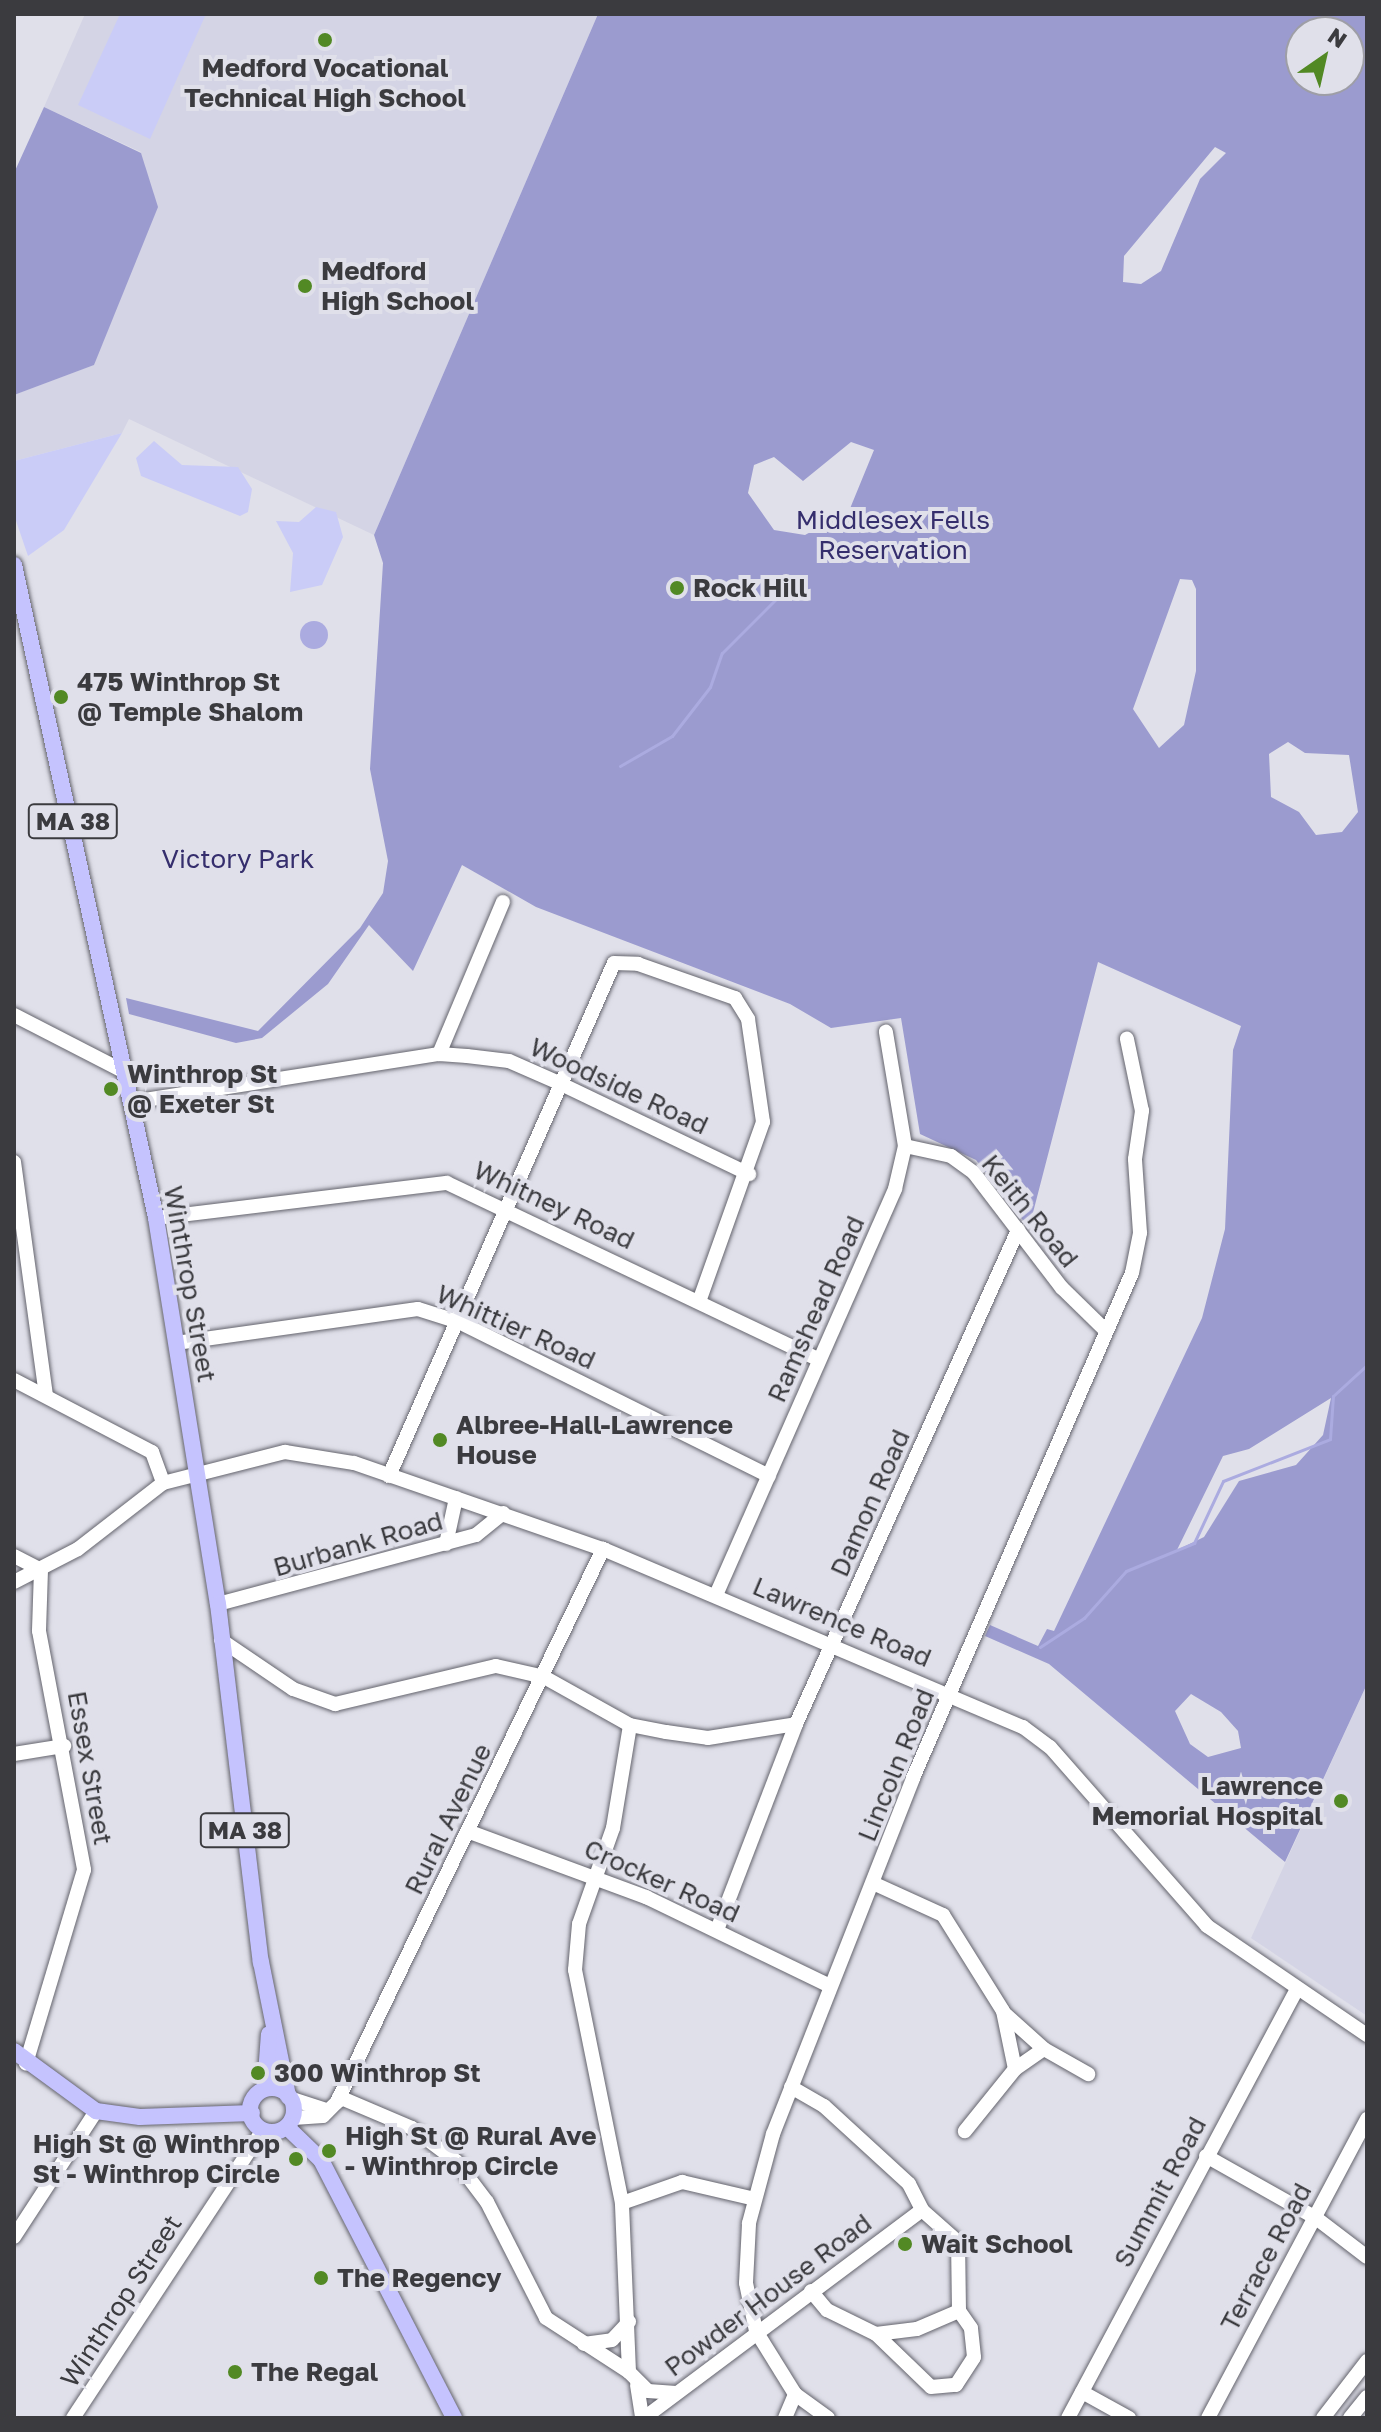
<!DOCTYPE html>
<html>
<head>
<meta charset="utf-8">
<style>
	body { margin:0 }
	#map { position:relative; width:1381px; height:2432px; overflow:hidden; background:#e0e0ea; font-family:"Golos Text",sans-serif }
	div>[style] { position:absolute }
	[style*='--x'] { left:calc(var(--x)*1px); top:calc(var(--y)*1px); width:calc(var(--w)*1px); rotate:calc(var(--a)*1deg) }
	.built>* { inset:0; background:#d4d4e5 }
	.green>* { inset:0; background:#caccf7 }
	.forest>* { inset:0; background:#9b9bcf }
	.water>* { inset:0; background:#ababe0 }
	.round { border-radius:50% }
	.stream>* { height:3px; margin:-1.5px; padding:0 1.5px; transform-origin:1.5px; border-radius:1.5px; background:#ababe0 }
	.roads { filter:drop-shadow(0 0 2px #64646d) drop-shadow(0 0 2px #64646d) }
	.minor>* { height:14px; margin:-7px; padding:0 7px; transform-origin:7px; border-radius:7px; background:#fff }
	.major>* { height:16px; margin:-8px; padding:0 8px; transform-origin:8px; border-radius:8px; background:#c5c3fe }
	.major>.ring { margin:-8px; padding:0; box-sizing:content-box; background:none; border:16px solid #c5c3fe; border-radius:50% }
	.dots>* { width:22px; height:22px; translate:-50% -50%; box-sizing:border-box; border:4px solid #e0e0ea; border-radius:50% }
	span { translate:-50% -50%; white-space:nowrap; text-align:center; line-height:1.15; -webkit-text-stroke:8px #e0e0ea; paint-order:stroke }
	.shield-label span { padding:2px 6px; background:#e0e0ea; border:2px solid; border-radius:6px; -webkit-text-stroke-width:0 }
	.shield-label { font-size:24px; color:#3b3b3f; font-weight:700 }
	.poi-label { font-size:26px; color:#3b3b3f; font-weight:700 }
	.left { translate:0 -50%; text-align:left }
	.right { translate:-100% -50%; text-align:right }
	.park-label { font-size:26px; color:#352e6d }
	.street-label { font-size:26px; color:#3b3b3f }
	.frame { position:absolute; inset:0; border:16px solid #3b3b3f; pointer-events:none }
	.north { position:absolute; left:1285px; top:16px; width:80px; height:80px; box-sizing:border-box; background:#e0e0ea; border:2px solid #9e9ea6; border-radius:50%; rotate:34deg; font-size:22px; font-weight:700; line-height:32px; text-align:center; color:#3b3b3f }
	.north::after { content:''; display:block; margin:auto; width:28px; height:36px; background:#528924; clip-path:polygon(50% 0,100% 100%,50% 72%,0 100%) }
</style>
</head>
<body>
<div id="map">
	<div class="built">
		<div style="clip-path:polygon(85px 14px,598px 14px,374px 535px,129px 419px,122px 433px,14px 461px,14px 395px,94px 365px,141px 152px,44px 107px)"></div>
		<div style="clip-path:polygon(1367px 1684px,1367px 2016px,1251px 1938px)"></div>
	</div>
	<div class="green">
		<div style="clip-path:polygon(120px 14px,206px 14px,150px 139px,78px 105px)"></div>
		<div style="clip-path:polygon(122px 433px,64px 530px,28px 556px,14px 515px,14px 461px)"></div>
		<div style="clip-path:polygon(154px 441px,182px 465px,238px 467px,252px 489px,248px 512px,240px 516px,141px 476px,136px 458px)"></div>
		<div style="clip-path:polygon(316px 507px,336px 512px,343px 537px,322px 585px,290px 592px,293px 553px,276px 521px,299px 522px)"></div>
	</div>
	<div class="forest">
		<div style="clip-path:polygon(evenodd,598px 14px,1367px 14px,1367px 1684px,1285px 1862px,1049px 1664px,985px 1636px,990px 1625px,1038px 1646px,1047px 1629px,1054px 1631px,1202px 1318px,1225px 1229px,1233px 1050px,1241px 1026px,1098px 962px,1029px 1228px,976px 1160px,920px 1134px,901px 1018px,831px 1028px,790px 1004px,536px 907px,462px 865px,413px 971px,369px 925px,328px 984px,262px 1038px,236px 1043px,129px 1014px,126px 998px,258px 1031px,360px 928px,383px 893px,388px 861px,370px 769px,383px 563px,374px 535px,598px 14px,1301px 32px,1349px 32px,1349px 80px,1301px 80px,1301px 32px,598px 14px,1215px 147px,1226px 153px,1200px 179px,1161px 271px,1141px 284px,1123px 282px,1124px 256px,1215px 147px,598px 14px,851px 442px,874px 450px,849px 511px,805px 535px,774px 530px,748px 493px,754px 465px,774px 457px,803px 481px,851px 442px,598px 14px,1180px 579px,1192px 580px,1196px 589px,1196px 671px,1184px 725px,1159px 748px,1133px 709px,1180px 579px,598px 14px,1288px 742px,1305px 753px,1349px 755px,1358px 812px,1342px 832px,1316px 835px,1299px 812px,1271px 797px,1269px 754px,1288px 742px,598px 14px,1331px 1398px,1323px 1435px,1296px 1465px,1239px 1481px,1204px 1537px,1177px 1550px,1223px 1456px,1249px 1449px,1331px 1398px,598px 14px,1191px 1694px,1221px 1712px,1238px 1731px,1241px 1748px,1208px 1757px,1190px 1744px,1175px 1711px,1191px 1694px)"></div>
		<div style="clip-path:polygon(44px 107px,141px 153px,158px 207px,94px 365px,14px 395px,14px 173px)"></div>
	</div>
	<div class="water">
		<div class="round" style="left:300px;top:621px;width:28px;height:28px"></div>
	</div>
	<div class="stream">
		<div style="--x:620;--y:766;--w:60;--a:-30"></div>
		<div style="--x:672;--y:736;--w:62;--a:-52.2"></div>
		<div style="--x:710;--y:687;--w:36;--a:-71"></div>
		<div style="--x:722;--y:653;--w:83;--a:-45"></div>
		<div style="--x:1040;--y:1647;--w:53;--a:-33.4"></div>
		<div style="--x:1084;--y:1618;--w:63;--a:-48.2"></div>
		<div style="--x:1126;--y:1571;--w:74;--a:-22.4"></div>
		<div style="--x:1194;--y:1543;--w:68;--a:-64.9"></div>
		<div style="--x:1223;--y:1481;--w:115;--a:-21.4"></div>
		<div style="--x:1330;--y:1439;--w:43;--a:-86"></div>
		<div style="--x:1333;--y:1396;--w:46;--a:-42.4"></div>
	</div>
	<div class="roads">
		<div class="minor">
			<div style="--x:14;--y:1015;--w:127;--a:27.2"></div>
			<div style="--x:439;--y:1054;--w:165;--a:-67.2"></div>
			<div style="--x:132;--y:1102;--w:311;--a:-8.9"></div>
			<div style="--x:439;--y:1054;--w:28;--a:4"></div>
			<div style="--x:467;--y:1056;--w:42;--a:6.8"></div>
			<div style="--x:509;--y:1061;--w:55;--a:23.7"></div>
			<div style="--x:559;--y:1083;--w:211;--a:25.6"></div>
			<div style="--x:905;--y:1146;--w:47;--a:12.3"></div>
			<div style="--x:951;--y:1156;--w:29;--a:36"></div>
			<div style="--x:974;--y:1173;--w:145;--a:52.6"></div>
			<div style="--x:1062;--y:1288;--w:60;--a:44.3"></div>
			<div style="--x:14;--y:1162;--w:236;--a:82.2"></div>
			<div style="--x:156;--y:1218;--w:293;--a:-6.9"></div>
			<div style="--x:447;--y:1183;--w:410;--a:25.4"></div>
			<div style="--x:176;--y:1343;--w:244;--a:-8"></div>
			<div style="--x:418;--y:1309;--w:43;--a:17.6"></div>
			<div style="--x:459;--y:1322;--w:346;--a:26.4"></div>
			<div style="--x:14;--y:1380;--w:156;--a:27.6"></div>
			<div style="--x:152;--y:1452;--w:33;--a:70"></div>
			<div style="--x:389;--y:1476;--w:560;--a:-66.32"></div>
			<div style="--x:614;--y:963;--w:24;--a:2"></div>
			<div style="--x:638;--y:964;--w:103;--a:19.3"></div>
			<div style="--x:735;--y:998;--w:25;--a:58"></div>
			<div style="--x:748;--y:1019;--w:104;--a:81.7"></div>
			<div style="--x:763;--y:1122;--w:191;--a:109.6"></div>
			<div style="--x:446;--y:1544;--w:47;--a:-77.7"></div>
			<div style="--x:14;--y:1556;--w:30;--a:27"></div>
			<div style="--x:41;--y:1570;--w:61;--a:91.9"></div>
			<div style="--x:39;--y:1631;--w:243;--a:79.3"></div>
			<div style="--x:84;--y:1870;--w:202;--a:106.7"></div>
			<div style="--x:14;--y:1582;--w:72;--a:-27.3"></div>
			<div style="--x:78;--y:1549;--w:108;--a:-37.8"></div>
			<div style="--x:163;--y:1483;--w:126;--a:-14.3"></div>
			<div style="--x:285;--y:1452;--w:70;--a:9.1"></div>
			<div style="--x:354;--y:1463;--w:263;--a:19.1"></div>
			<div style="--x:603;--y:1549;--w:456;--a:23"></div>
			<div style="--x:1023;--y:1727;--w:34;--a:37"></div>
			<div style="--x:1050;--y:1747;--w:238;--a:48.7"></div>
			<div style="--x:1207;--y:1926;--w:194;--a:34.3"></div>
			<div style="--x:716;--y:1595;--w:444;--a:-66.2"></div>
			<div style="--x:895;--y:1189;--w:44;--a:-76.9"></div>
			<div style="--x:905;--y:1146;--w:116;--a:-99.5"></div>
			<div style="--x:218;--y:1604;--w:267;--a:-15"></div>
			<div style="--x:476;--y:1535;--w:35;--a:-39"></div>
			<div style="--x:221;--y:1640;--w:87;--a:34.2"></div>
			<div style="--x:293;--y:1689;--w:45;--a:19.7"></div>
			<div style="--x:335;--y:1704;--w:165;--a:-13.3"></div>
			<div style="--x:496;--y:1666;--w:49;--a:12.9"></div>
			<div style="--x:544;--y:1677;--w:98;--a:29.2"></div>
			<div style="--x:630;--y:1725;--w:37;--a:11"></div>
			<div style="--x:666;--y:1732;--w:42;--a:8.1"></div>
			<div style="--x:708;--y:1738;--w:89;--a:-9"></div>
			<div style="--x:14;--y:1754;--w:51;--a:-9.1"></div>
			<div style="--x:470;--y:1832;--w:188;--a:20.3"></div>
			<div style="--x:646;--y:1897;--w:204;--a:25.8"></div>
			<div style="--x:875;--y:1884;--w:75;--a:24.5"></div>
			<div style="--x:943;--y:1915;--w:113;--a:58"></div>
			<div style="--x:1003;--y:2011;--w:59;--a:78.3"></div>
			<div style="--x:1015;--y:2069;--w:80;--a:128.9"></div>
			<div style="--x:717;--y:1930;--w:221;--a:-69"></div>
			<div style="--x:796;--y:1724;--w:542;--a:-65.8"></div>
			<div style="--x:1005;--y:2014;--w:52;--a:41.9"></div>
			<div style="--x:1015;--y:2069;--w:35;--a:-35"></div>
			<div style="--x:1044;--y:2049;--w:51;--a:29.6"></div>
			<div style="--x:791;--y:2087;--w:38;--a:30"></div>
			<div style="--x:824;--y:2106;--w:115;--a:42.5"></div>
			<div style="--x:909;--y:2184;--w:29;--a:63"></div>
			<div style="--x:339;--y:2097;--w:79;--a:23"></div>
			<div style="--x:412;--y:2128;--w:55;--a:36.9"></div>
			<div style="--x:456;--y:2161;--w:51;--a:52.9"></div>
			<div style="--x:487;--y:2202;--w:130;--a:63"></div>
			<div style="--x:546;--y:2318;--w:99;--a:33"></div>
			<div style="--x:289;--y:2098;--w:38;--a:18"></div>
			<div style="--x:293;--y:2118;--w:30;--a:-4"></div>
			<div style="--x:323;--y:2116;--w:20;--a:-45"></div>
			<div style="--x:337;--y:2102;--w:614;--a:-64.31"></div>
			<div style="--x:1206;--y:2156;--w:126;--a:29.4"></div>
			<div style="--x:1316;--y:2218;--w:64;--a:37.4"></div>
			<div style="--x:622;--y:2203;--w:238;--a:-101.4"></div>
			<div style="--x:575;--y:1970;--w:46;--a:-85"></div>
			<div style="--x:579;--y:1924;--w:102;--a:-70.5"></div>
			<div style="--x:613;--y:1828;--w:104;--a:-80.6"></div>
			<div style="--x:14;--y:2237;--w:150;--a:-56.9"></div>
			<div style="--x:811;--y:2291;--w:25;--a:50"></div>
			<div style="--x:827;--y:2310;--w:55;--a:26.1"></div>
			<div style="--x:876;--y:2334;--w:41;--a:-7"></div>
			<div style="--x:917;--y:2329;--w:46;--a:-23.2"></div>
			<div style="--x:876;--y:2334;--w:76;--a:43.9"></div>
			<div style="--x:931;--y:2387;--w:25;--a:-5"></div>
			<div style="--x:956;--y:2385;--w:33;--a:-57"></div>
			<div style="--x:974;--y:2357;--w:29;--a:-96"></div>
			<div style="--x:971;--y:2328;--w:21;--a:-125"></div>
			<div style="--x:959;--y:2311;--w:69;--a:-90.8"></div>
			<div style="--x:958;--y:2242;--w:48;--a:-138.4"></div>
			<div style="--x:584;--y:2344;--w:28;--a:-8"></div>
			<div style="--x:612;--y:2340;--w:25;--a:-47"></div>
			<div style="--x:637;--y:2385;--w:33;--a:81"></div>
			<div style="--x:1082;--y:2392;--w:54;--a:29"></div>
			<div style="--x:676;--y:2393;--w:28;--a:-176"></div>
			<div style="--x:648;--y:2391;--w:27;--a:-135"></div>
			<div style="--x:629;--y:2372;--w:169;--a:-92.4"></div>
			<div style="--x:622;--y:2203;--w:64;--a:-19.3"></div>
			<div style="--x:682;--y:2182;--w:75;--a:13.1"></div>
			<div style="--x:73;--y:2418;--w:345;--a:-56.6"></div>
			<div style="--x:644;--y:2418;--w:347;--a:-36.8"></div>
			<div style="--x:785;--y:2418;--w:26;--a:-67"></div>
			<div style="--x:828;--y:2418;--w:41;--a:-144"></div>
			<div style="--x:795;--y:2394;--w:74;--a:-121.8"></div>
			<div style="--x:756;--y:2331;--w:49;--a:-101.8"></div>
			<div style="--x:746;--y:2283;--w:60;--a:-87.1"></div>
			<div style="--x:749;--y:2223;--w:92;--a:-74.9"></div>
			<div style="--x:773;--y:2134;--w:383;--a:-68.5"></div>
			<div style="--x:913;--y:1778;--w:550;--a:-66.56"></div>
			<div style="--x:1132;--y:1273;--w:41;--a:-78.7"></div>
			<div style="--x:1140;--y:1233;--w:74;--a:-93.9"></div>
			<div style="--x:1135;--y:1159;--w:49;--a:-81.7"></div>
			<div style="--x:1142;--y:1111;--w:74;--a:-101.8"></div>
			<div style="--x:1068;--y:2418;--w:486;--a:-61.9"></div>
			<div style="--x:1208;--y:2418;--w:339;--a:-62"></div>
			<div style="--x:1323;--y:2418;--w:72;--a:-52.3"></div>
			<div style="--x:1350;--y:2418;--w:27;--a:-51"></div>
		</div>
		<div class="major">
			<div style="--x:14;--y:565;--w:668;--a:77.73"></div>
			<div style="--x:156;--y:1218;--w:391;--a:80.9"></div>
			<div style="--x:218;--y:1604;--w:361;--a:83.2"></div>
			<div style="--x:261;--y:1962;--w:137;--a:78.6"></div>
			<div style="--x:14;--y:2051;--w:102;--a:36.2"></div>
			<div style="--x:96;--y:2111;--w:44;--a:7.8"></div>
			<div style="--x:140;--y:2117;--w:112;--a:-2"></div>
			<div style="--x:265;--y:2088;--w:54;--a:-85.8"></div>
			<div class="ring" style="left:250px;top:2088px;width:28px;height:28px"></div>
			<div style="--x:287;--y:2127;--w:47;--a:44.1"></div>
			<div style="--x:321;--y:2160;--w:290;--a:62.7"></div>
		</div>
	</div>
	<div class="dots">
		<div style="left:325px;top:40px;background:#528924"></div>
		<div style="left:305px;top:286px;background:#528924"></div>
		<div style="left:677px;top:588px;background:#528924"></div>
		<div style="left:61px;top:697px;background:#528924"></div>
		<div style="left:111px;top:1089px;background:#528924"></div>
		<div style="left:440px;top:1440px;background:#528924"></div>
		<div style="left:1341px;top:1801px;background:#528924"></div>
		<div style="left:258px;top:2073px;background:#528924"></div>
		<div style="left:329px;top:2151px;background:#528924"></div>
		<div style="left:296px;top:2159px;background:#528924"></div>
		<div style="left:905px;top:2244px;background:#528924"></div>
		<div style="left:321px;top:2278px;background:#528924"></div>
		<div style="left:235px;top:2372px;background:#528924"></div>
	</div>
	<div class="shield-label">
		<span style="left:73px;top:821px">MA 38</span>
		<span style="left:245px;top:1830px">MA 38</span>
	</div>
	<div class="poi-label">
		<span style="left:325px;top:83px">Medford Vocational<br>Technical High School</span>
		<span class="left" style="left:321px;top:286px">Medford<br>High School</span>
		<span class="left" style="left:693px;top:588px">Rock Hill</span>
		<span class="left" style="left:77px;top:697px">475 Winthrop St<br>@ Temple Shalom</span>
		<span class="left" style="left:127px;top:1089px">Winthrop St<br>@ Exeter St</span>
		<span class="left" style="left:456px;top:1440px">Albree-Hall-Lawrence<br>House</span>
		<span class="right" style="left:1323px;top:1801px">Lawrence<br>Memorial Hospital</span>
		<span class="left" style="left:274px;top:2073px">300 Winthrop St</span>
		<span class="left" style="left:345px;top:2151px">High St @ Rural Ave<br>- Winthrop Circle</span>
		<span class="right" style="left:280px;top:2159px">High St @ Winthrop<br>St - Winthrop Circle</span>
		<span class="left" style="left:921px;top:2244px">Wait School</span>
		<span class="left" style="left:337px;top:2278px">The Regency</span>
		<span class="left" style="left:251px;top:2372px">The Regal</span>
	</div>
	<div class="park-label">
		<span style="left:893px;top:535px">Middlesex Fells<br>Reservation</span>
		<span style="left:238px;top:859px">Victory Park</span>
	</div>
	<div class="street-label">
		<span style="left:619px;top:1086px;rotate:25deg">Woodside Road</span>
		<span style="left:554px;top:1205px;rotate:25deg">Whitney Road</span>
		<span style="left:1030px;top:1211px;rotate:51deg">Keith Road</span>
		<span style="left:190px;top:1284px;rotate:80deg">Winthrop Street</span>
		<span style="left:816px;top:1309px;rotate:-66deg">Ramshead Road</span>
		<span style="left:516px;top:1327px;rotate:24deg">Whittier Road</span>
		<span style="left:870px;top:1503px;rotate:-66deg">Damon Road</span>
		<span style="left:358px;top:1544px;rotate:-16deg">Burbank Road</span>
		<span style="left:842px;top:1622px;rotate:23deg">Lawrence Road</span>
		<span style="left:896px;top:1765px;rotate:-68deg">Lincoln Road</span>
		<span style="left:90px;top:1768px;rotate:80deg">Essex Street</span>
		<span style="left:448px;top:1819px;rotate:-64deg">Rural Avenue</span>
		<span style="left:662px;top:1881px;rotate:24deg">Crocker Road</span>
		<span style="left:1160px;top:2192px;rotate:-62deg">Summit Road</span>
		<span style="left:1266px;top:2257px;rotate:-62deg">Terrace Road</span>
		<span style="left:768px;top:2295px;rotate:-37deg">Powder House Road</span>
		<span style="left:121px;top:2301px;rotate:-57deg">Winthrop Street</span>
	</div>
	<div class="frame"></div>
	<div class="north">N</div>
</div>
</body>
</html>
